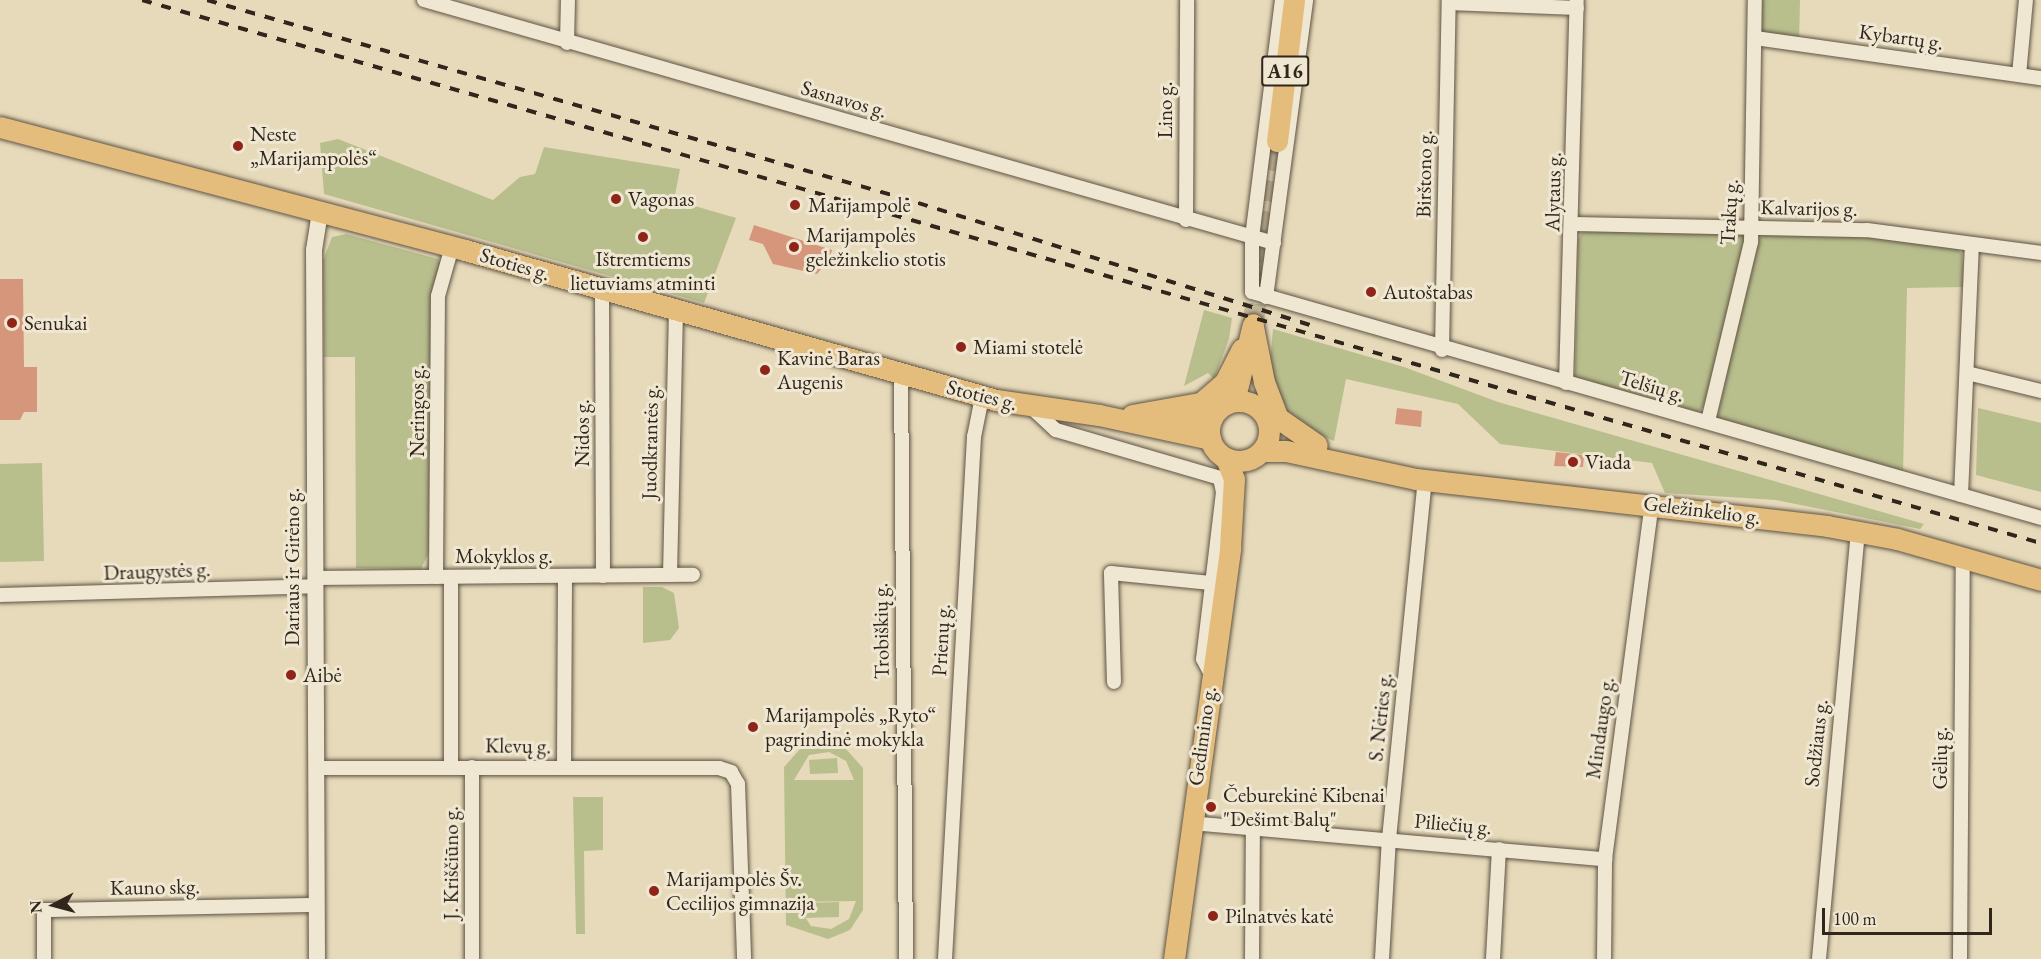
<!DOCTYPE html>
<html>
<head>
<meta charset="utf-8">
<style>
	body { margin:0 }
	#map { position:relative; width:2041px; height:959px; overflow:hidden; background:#e7daba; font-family:"EB Garamond",serif }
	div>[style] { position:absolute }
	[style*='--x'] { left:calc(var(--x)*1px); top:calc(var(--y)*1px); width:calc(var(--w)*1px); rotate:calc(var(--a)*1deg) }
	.green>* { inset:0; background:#b9be8d }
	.building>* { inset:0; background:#d5967c }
	.trunk-tunnel>* { height:21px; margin-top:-10.5px; transform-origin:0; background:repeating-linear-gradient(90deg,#c2b69a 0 21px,transparent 0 31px) }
	.roads { filter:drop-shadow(0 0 2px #5e5344) drop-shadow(0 0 2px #5e5344) }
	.minor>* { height:14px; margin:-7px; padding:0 7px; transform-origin:7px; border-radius:7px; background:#efe7d2 }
	.tertiary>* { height:16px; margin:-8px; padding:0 8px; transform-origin:8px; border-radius:8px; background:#efe7d2 }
	.primary>* { height:21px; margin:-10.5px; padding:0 10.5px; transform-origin:10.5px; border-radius:10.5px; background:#e4bd7d }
	.trunk>* { height:21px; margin:-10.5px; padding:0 10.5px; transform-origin:10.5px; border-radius:10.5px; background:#e4bd7d }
	.trunk>.ring { margin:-10.5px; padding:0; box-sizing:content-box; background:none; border:21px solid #e4bd7d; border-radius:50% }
	.rail>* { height:4px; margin-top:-2px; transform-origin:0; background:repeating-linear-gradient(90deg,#30261c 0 10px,transparent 0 20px) }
	.dots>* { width:16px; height:16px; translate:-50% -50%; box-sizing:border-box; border:3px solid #efe7d2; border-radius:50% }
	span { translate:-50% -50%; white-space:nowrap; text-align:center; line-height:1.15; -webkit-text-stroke:6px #efe7d2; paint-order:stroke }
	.shield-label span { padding:2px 4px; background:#efe7d2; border:2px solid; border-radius:4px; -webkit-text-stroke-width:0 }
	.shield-label { font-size:20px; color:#30261c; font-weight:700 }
	.street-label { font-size:21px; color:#30261c }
	.poi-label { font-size:21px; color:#30261c }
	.left { translate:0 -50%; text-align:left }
	.north { position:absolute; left:24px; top:875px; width:60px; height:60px; -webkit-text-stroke:4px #efe7d2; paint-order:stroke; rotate:264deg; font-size:16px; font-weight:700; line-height:24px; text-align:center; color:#30261c }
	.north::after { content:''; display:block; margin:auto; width:21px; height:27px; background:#30261c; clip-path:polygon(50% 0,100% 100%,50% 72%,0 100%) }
	.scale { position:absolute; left:1822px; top:908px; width:170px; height:27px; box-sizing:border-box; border:3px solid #30261c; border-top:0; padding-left:8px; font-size:18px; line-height:21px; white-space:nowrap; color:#30261c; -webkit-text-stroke:4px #efe7d2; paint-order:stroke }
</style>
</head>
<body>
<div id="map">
	<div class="green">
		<div style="clip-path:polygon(1755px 0,1800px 0,1799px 44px,1755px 38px)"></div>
		<div style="clip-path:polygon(338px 139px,493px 200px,520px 177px,535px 174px,544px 147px,680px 169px,674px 200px,736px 218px,704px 303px,324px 194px,320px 143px)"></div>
		<div style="clip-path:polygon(1584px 229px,1746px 235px,1707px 403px,1697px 413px,1575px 379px,1578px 240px)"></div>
		<div style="clip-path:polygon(1767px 232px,1864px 234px,1956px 247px,1962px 254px,1964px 287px,1907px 288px,1903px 474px,1717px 418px,1756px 242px)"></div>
		<div style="clip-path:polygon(346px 234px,438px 259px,441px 264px,431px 548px,421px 569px,356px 568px,355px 357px,324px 357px,323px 261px,332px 237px)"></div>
		<div style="clip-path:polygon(1204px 310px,1232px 318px,1229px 339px,1214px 379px,1208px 373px,1184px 386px)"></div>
		<div style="clip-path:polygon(1273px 329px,1404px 367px,1498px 402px,1924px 524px,1920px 529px,1776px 500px,1665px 493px,1652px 463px,1500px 444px,1458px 404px,1346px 379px,1334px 441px,1291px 423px,1269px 374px)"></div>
		<div style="clip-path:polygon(1978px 408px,2041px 423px,2041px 492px,1976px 475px)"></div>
		<div style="clip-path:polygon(42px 463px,44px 561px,0 562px,0 464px)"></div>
		<div style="clip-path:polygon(643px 587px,662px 587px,674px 593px,679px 628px,670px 640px,643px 643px)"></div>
		<div style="clip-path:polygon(evenodd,823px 743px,846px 749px,863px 768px,863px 910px,850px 930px,828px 939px,786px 925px,784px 767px,800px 749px,823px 743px,829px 752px,846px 761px,854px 780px,794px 780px,809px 755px,829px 752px,823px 743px,856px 901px,849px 919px,831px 929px,811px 926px,795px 902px,856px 901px)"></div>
		<div style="clip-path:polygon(837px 758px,838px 773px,810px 774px,809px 760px)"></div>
		<div style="clip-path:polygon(573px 797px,603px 797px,603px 850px,584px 851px,585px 934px,576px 934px)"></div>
		<div style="clip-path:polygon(839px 902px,839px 917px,804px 918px,804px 903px)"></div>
	</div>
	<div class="building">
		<div style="clip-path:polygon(754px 225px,832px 250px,829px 259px,817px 274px,773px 264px,763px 244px,749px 240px)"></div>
		<div style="clip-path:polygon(0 279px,23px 279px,24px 367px,37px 367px,37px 412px,24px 412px,20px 420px,0 420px)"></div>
		<div style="clip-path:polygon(1397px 408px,1422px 411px,1421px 427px,1395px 424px)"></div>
		<div style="clip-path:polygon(1556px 452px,1584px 455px,1583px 467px,1554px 466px)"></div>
	</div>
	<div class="trunk-tunnel">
		<div style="--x:1253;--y:324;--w:185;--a:-82.5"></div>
	</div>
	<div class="roads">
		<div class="minor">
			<div style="--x:424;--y:0;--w:884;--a:15.95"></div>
			<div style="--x:1282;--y:0;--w:241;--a:97.2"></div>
			<div style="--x:1252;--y:239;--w:53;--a:90"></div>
			<div style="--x:1252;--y:292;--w:821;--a:15.98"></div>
			<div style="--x:1449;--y:3;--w:128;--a:2.2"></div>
			<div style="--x:1755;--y:38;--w:289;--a:8"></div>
			<div style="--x:567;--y:43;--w:43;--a:-88.7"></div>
			<div style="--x:2019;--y:75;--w:75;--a:-84.7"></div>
			<div style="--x:1186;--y:220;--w:220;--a:-89.7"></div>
			<div style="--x:1574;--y:224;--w:293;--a:1.2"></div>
			<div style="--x:1867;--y:230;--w:176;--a:7.5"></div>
			<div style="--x:602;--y:289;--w:287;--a:89.8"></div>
			<div style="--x:1266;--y:297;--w:300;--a:-82.3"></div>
			<div style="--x:1442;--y:350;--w:350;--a:-88.9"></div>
			<div style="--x:1967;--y:373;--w:76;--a:13.7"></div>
			<div style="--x:901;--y:374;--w:585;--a:89.51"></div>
			<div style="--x:1566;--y:383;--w:383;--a:-88.4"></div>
			<div style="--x:1031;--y:407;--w:34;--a:43"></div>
			<div style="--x:1056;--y:430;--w:171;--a:16.3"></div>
			<div style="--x:1220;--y:478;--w:14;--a:78"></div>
			<div style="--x:1223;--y:492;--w:168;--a:96.8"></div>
			<div style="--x:1203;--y:659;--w:17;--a:62"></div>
			<div style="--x:1708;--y:421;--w:184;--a:-76.5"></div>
			<div style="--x:1751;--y:242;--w:242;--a:-89.1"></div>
			<div style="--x:1961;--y:495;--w:250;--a:-87.5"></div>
			<div style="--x:670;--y:575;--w:266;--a:-88.7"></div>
			<div style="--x:436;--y:577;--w:281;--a:-89.6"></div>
			<div style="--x:438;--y:296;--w:51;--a:-74.1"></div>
			<div style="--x:451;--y:577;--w:190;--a:90"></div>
			<div style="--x:315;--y:578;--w:378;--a:-0.5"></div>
			<div style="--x:0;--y:595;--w:315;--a:-1.6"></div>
			<div style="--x:1114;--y:682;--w:109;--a:-91.6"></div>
			<div style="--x:1111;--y:573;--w:100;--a:5.7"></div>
			<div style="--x:472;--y:767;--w:192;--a:90"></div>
			<div style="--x:316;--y:768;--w:403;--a:0"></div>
			<div style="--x:719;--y:768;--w:13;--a:18"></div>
			<div style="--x:731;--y:772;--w:14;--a:60"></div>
			<div style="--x:738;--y:784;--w:175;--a:88"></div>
			<div style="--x:564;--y:768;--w:191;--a:-89.7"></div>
			<div style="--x:1190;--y:823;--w:417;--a:5"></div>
			<div style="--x:44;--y:959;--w:49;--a:-90"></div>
			<div style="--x:44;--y:910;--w:272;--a:-1.1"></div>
			<div style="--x:945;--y:959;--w:523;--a:-86.82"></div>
			<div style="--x:974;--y:437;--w:41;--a:-78.7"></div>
			<div style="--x:1252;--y:959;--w:131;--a:-89.6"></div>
			<div style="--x:1382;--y:959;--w:120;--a:-86.7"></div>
			<div style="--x:1389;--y:839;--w:361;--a:-84.3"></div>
			<div style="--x:1493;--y:959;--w:110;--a:-86.9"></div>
			<div style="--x:1604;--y:959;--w:100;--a:-89.4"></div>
			<div style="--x:1605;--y:859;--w:358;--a:-82.5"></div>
			<div style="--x:1819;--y:959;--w:430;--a:-84.8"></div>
			<div style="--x:1960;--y:959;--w:401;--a:-89.6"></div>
		</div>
		<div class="tertiary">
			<div style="--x:317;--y:959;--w:709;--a:-90.24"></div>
			<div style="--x:314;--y:250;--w:38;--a:-81"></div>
		</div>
		<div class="primary">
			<div style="--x:0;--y:127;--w:481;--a:14.8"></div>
			<div style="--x:465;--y:250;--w:552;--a:15.77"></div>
			<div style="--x:996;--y:400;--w:104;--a:8.3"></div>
			<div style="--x:1099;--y:415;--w:114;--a:12.2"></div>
			<div style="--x:1253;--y:327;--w:56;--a:78.7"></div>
			<div style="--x:1264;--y:382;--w:39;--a:69"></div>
			<div style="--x:1278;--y:418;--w:47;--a:34.7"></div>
			<div style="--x:1132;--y:415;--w:70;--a:-9.9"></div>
			<div style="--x:1201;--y:403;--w:32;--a:-41"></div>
			<div style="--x:1225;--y:382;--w:37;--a:-63"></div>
			<div style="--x:1174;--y:416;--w:38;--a:3"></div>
			<div style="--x:1262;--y:451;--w:24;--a:0"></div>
			<div style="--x:1286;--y:451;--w:133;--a:12.2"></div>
			<div style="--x:1416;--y:479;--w:414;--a:6.5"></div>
			<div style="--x:1827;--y:526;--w:71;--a:10.5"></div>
			<div style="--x:1897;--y:539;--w:150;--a:15.9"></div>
		</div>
		<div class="trunk">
			<div style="--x:1277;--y:141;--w:142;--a:-83.1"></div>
			<div class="ring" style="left:1209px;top:401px;width:39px;height:39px"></div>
			<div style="--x:1234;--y:401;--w:79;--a:-76.1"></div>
			<div style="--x:1174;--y:959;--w:415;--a:-82.2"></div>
			<div style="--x:1230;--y:548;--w:69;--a:-86.7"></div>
			<div style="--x:1234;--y:479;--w:22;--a:-111"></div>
		</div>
	</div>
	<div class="rail">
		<div style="--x:142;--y:0;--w:1975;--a:15.96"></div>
		<div style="--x:207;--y:0;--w:719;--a:15.89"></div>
		<div style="--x:899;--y:197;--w:438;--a:17.3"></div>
	</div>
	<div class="dots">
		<div style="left:238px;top:146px;background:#8f2418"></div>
		<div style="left:616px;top:199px;background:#8f2418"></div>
		<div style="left:795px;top:205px;background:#8f2418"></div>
		<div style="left:643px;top:237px;background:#8f2418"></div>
		<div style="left:794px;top:247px;background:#8f2418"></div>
		<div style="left:1371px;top:292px;background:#8f2418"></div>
		<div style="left:12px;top:323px;background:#8f2418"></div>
		<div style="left:961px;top:347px;background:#8f2418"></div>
		<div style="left:765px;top:370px;background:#8f2418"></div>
		<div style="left:1573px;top:462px;background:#8f2418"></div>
		<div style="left:291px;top:675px;background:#8f2418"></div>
		<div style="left:753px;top:727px;background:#8f2418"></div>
		<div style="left:1211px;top:807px;background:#8f2418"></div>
		<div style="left:654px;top:891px;background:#8f2418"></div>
		<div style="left:1213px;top:916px;background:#8f2418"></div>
	</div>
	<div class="shield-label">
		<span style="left:1285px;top:71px">A16</span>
	</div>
	<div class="street-label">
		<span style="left:1901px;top:37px;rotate:8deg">Kybartų g.</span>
		<span style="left:844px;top:99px;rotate:16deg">Sasnavos g.</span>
		<span style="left:1165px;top:110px;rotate:-90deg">Lino g.</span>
		<span style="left:1424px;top:174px;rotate:-89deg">Birštono g.</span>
		<span style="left:1553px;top:192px;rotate:-89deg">Alytaus g.</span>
		<span style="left:1809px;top:208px;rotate:1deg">Kalvarijos g.</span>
		<span style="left:1729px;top:212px;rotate:-87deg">Trakų g.</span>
		<span style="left:515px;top:264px;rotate:16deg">Stoties g.</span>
		<span style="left:1652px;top:386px;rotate:16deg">Telšių g.</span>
		<span style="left:982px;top:395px;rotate:14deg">Stoties g.</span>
		<span style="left:417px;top:411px;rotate:-90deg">Neringos g.</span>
		<span style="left:582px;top:433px;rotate:-90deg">Nidos g.</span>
		<span style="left:650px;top:442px;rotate:-89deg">Juodkrantės g.</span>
		<span style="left:1702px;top:510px;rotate:7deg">Geležinkelio g.</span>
		<span style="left:504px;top:556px">Mokyklos g.</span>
		<span style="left:292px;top:567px;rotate:-90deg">Dariaus ir Girėno g.</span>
		<span style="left:157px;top:571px;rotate:-2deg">Draugystės g.</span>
		<span style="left:881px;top:631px;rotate:-91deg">Trobiškių g.</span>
		<span style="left:941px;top:640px;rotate:-87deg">Prienų g.</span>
		<span style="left:1380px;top:717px;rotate:-84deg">S. Nėries g.</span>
		<span style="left:1600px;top:728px;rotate:-82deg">Mindaugo g.</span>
		<span style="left:1202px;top:736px;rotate:-82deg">Gedimino g.</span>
		<span style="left:1816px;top:743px;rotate:-84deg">Sodžiaus g.</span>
		<span style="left:518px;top:746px;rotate:1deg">Klevų g.</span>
		<span style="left:1940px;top:758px;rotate:-90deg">Gėlių g.</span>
		<span style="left:1453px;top:824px;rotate:5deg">Piliečių g.</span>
		<span style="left:451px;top:863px;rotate:-90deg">J. Kriščiūno g.</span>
		<span style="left:155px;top:887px;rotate:-1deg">Kauno skg.</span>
	</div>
	<div class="poi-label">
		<span class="left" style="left:250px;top:146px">Neste<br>„Marijampolės“</span>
		<span class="left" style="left:628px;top:199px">Vagonas</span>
		<span class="left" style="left:808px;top:205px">Marijampolė</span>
		<span class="left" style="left:806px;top:247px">Marijampolės<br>geležinkelio stotis</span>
		<span style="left:643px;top:271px">Ištremtiems<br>lietuviams atminti</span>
		<span class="left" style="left:1383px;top:292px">Autoštabas</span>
		<span class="left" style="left:24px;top:323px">Senukai</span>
		<span class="left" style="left:973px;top:347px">Miami stotelė</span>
		<span class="left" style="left:777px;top:370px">Kavinė Baras<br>Augenis</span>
		<span class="left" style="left:1585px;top:462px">Viada</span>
		<span class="left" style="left:303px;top:675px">Aibė</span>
		<span class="left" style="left:765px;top:727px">Marijampolės „Ryto“<br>pagrindinė mokykla</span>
		<span class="left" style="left:1223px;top:807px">Čeburekinė Kibenai<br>"Dešimt Balų"</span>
		<span class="left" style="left:666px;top:891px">Marijampolės Šv.<br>Cecilijos gimnazija</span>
		<span class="left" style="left:1225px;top:916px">Pilnatvės katė</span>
	</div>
	<div class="north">N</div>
	<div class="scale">100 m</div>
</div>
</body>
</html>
